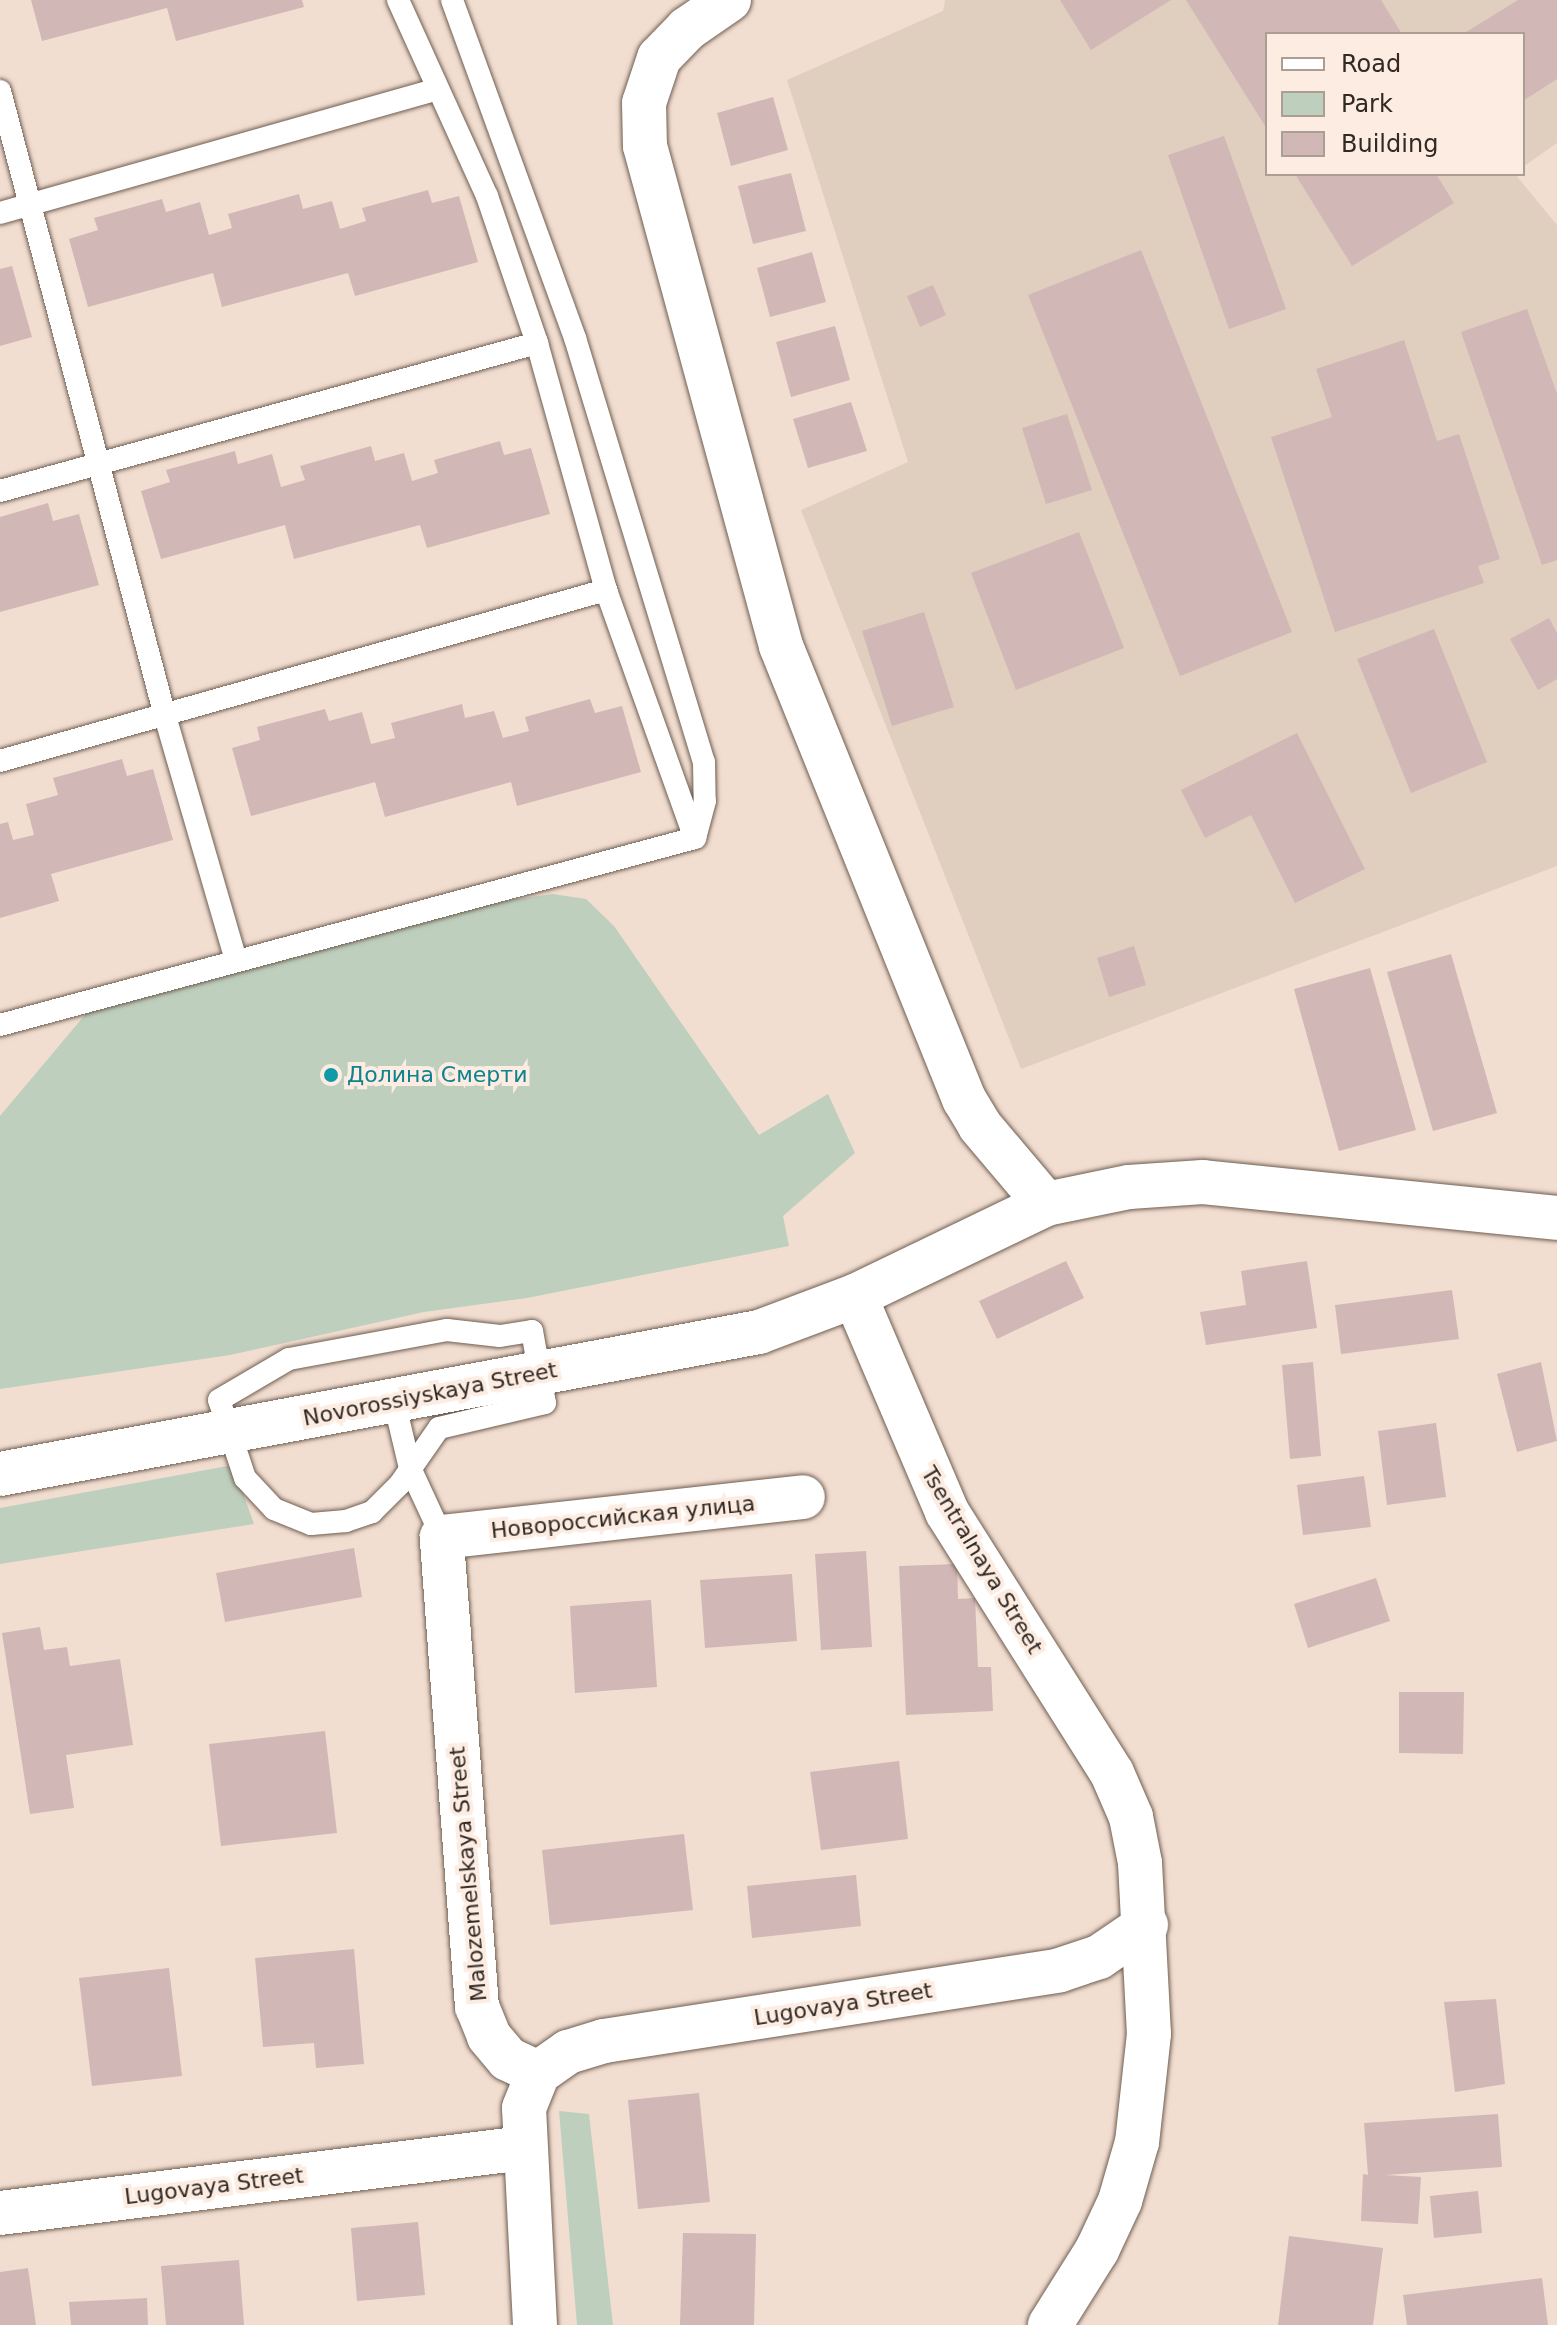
<!DOCTYPE html>
<html>
<head>
<meta charset="utf-8">
<style>
	body { margin:0 }
	#map { position:relative; width:1557px; height:2325px; overflow:hidden; background:#f2ded0; font-family:"DejaVu Sans",sans-serif }
	div>[style] { position:absolute }
	[style*='--x'] { left:calc(var(--x)*1px); top:calc(var(--y)*1px); width:calc(var(--w)*1px); rotate:calc(var(--a)*1deg) }
	.industrial>* { inset:0; background:#e0cebf }
	.green>* { inset:0; background:#becfbd }
	.building>* { inset:0; background:#d1b7b6 }
	.roads { filter:drop-shadow(0 0 2px #6f5e52) drop-shadow(0 0 2px #6f5e52) }
	.service>* { height:22px; margin:-11px; padding:0 11px; transform-origin:11px; border-radius:11px; background:#fff }
	.minor>* { height:44px; margin:-22px; padding:0 22px; transform-origin:22px; border-radius:22px; background:#fff }
	.tertiary>* { height:44px; margin:-22px; padding:0 22px; transform-origin:22px; border-radius:22px; background:#fff }
	.dots>* { width:22px; height:22px; translate:-50% -50%; box-sizing:border-box; border:4px solid #fcece1; border-radius:50% }
	span { translate:-50% -50%; white-space:nowrap; text-align:center; line-height:1.15; -webkit-text-stroke:8px #fcece1; paint-order:stroke }
	.culture-label { font-size:22px; color:#0d838f }
	.left { translate:0 -50%; text-align:left }
	.street-label { font-size:22px; color:#312924 }
	.legend { position:absolute; left:1265px; top:32px; width:260px; height:144px; box-sizing:border-box; background:#fcece1; border:2px solid #ab9e95; margin:0; padding:10px 14px; list-style:none; font-size:24px; color:#312924 }
	.legend li { display:flex; align-items:center; gap:16px; height:40px }
	.legend b { width:40px; border:2px solid #ab9e95 }
</style>
</head>
<body>
<div id="map">
	<div class="industrial">
		<div style="clip-path:polygon(945px 0,1557px 0,1557px 143px,1523px 167px,1523px 34px,1267px 34px,1267px 174px,1515px 174px,1557px 225px,1557px 866px,1021px 1069px,801px 510px,908px 462px,787px 80px,943px 11px)"></div>
	</div>
	<div class="green">
		<div style="clip-path:polygon(553px 894px,586px 899px,614px 926px,759px 1135px,828px 1094px,855px 1153px,783px 1216px,789px 1246px,527px 1298px,424px 1312px,230px 1355px,0 1389px,0 1116px,89px 1010px,446px 909px)"></div>
		<div style="clip-path:polygon(233px 1465px,254px 1524px,0 1564px,0 1508px)"></div>
		<div style="clip-path:polygon(559px 2111px,589px 2114px,613px 2325px,577px 2325px)"></div>
	</div>
	<div class="building">
		<div style="clip-path:polygon(31px 0,302px 0,304px 7px,176px 41px,167px 8px,42px 41px)"></div>
		<div style="clip-path:polygon(1060px 0,1171px 0,1091px 50px)"></div>
		<div style="clip-path:polygon(1186px 0,1381px 0,1402px 34px,1267px 34px,1267px 129px)"></div>
		<div style="clip-path:polygon(1518px 0,1557px 0,1557px 79px,1523px 101px,1523px 34px,1463px 34px)"></div>
		<div style="clip-path:polygon(773px 97px,788px 150px,731px 166px,717px 113px)"></div>
		<div style="clip-path:polygon(1224px 136px,1286px 309px,1229px 329px,1168px 155px)"></div>
		<div style="clip-path:polygon(791px 173px,806px 231px,753px 244px,738px 186px)"></div>
		<div style="clip-path:polygon(1295px 174px,1436px 174px,1454px 203px,1352px 266px)"></div>
		<div style="clip-path:polygon(428px 190px,432px 203px,459px 196px,478px 262px,355px 296px,348px 273px,222px 307px,213px 273px,88px 307px,69px 239px,98px 230px,94px 218px,162px 199px,166px 212px,200px 202px,209px 235px,232px 228px,228px 214px,299px 194px,303px 209px,332px 201px,340px 229px,366px 221px,362px 208px)"></div>
		<div style="clip-path:polygon(1141px 250px,1292px 632px,1180px 676px,1028px 295px)"></div>
		<div style="clip-path:polygon(812px 252px,826px 302px,770px 317px,757px 268px)"></div>
		<div style="clip-path:polygon(12px 266px,32px 337px,0 346px,0 269px)"></div>
		<div style="clip-path:polygon(933px 285px,946px 315px,920px 327px,907px 296px)"></div>
		<div style="clip-path:polygon(1527px 309px,1557px 394px,1557px 560px,1542px 565px,1461px 332px)"></div>
		<div style="clip-path:polygon(835px 326px,850px 380px,791px 397px,776px 342px)"></div>
		<div style="clip-path:polygon(1404px 340px,1437px 441px,1459px 434px,1500px 559px,1478px 566px,1484px 583px,1335px 632px,1271px 437px,1332px 417px,1316px 369px)"></div>
		<div style="clip-path:polygon(851px 402px,867px 451px,808px 468px,793px 419px)"></div>
		<div style="clip-path:polygon(1067px 414px,1092px 490px,1046px 504px,1022px 428px)"></div>
		<div style="clip-path:polygon(500px 441px,504px 455px,531px 448px,550px 514px,427px 548px,420px 525px,294px 559px,285px 525px,161px 559px,141px 491px,170px 482px,166px 470px,235px 451px,238px 464px,272px 454px,281px 487px,305px 480px,300px 466px,371px 446px,375px 461px,404px 453px,412px 481px,438px 473px,434px 460px)"></div>
		<div style="clip-path:polygon(48px 503px,53px 521px,79px 514px,99px 585px,0 612px,0 517px)"></div>
		<div style="clip-path:polygon(1079px 532px,1124px 648px,1016px 690px,971px 573px)"></div>
		<div style="clip-path:polygon(924px 612px,954px 707px,892px 726px,862px 631px)"></div>
		<div style="clip-path:polygon(1549px 618px,1557px 633px,1557px 679px,1538px 690px,1510px 639px)"></div>
		<div style="clip-path:polygon(1434px 629px,1487px 762px,1411px 793px,1357px 659px)"></div>
		<div style="clip-path:polygon(590px 699px,595px 713px,622px 706px,641px 772px,517px 806px,511px 782px,385px 817px,375px 782px,251px 816px,232px 748px,260px 740px,257px 727px,325px 709px,329px 721px,362px 712px,371px 744px,395px 738px,391px 723px,462px 704px,465px 718px,494px 711px,503px 738px,529px 731px,525px 717px)"></div>
		<div style="clip-path:polygon(1297px 733px,1365px 869px,1295px 903px,1251px 815px,1205px 838px,1181px 790px)"></div>
		<div style="clip-path:polygon(122px 759px,127px 776px,153px 769px,173px 840px,51px 874px,59px 901px,0 918px,0 824px,8px 822px,13px 840px,34px 835px,26px 804px,58px 795px,53px 778px)"></div>
		<div style="clip-path:polygon(1134px 946px,1146px 985px,1109px 997px,1097px 958px)"></div>
		<div style="clip-path:polygon(1451px 954px,1497px 1113px,1433px 1131px,1387px 972px)"></div>
		<div style="clip-path:polygon(1370px 968px,1416px 1130px,1339px 1151px,1294px 989px)"></div>
		<div style="clip-path:polygon(1066px 1261px,1084px 1298px,997px 1339px,979px 1301px)"></div>
		<div style="clip-path:polygon(1307px 1261px,1317px 1328px,1206px 1345px,1200px 1312px,1246px 1305px,1241px 1271px)"></div>
		<div style="clip-path:polygon(1452px 1290px,1459px 1339px,1341px 1354px,1335px 1305px)"></div>
		<div style="clip-path:polygon(1313px 1362px,1321px 1456px,1290px 1459px,1282px 1365px)"></div>
		<div style="clip-path:polygon(1541px 1362px,1557px 1441px,1517px 1452px,1497px 1374px)"></div>
		<div style="clip-path:polygon(1436px 1423px,1446px 1497px,1387px 1505px,1378px 1431px)"></div>
		<div style="clip-path:polygon(1364px 1476px,1371px 1527px,1303px 1535px,1297px 1485px)"></div>
		<div style="clip-path:polygon(354px 1548px,362px 1597px,225px 1622px,216px 1573px)"></div>
		<div style="clip-path:polygon(866px 1551px,872px 1647px,821px 1650px,815px 1554px)"></div>
		<div style="clip-path:polygon(957px 1564px,958px 1599px,975px 1598px,978px 1667px,991px 1667px,993px 1711px,906px 1715px,899px 1566px)"></div>
		<div style="clip-path:polygon(792px 1574px,797px 1641px,705px 1648px,700px 1580px)"></div>
		<div style="clip-path:polygon(1376px 1578px,1390px 1621px,1308px 1648px,1294px 1604px)"></div>
		<div style="clip-path:polygon(651px 1600px,657px 1687px,575px 1693px,570px 1606px)"></div>
		<div style="clip-path:polygon(40px 1627px,44px 1650px,67px 1647px,70px 1666px,120px 1659px,133px 1745px,66px 1755px,74px 1808px,30px 1814px,2px 1633px)"></div>
		<div style="clip-path:polygon(1399px 1692px,1464px 1692px,1463px 1754px,1399px 1753px)"></div>
		<div style="clip-path:polygon(325px 1731px,337px 1833px,221px 1846px,209px 1744px)"></div>
		<div style="clip-path:polygon(899px 1761px,908px 1839px,821px 1850px,810px 1772px)"></div>
		<div style="clip-path:polygon(684px 1834px,693px 1910px,550px 1925px,542px 1850px)"></div>
		<div style="clip-path:polygon(856px 1875px,861px 1926px,752px 1938px,747px 1886px)"></div>
		<div style="clip-path:polygon(354px 1949px,364px 2064px,316px 2068px,314px 2043px,263px 2047px,255px 1958px)"></div>
		<div style="clip-path:polygon(169px 1968px,182px 2076px,92px 2086px,79px 1978px)"></div>
		<div style="clip-path:polygon(1496px 1999px,1505px 2084px,1455px 2092px,1444px 2002px)"></div>
		<div style="clip-path:polygon(699px 2093px,710px 2202px,638px 2209px,628px 2100px)"></div>
		<div style="clip-path:polygon(1498px 2114px,1502px 2167px,1385px 2175px,1421px 2177px,1418px 2224px,1361px 2221px,1363px 2174px,1368px 2175px,1364px 2123px)"></div>
		<div style="clip-path:polygon(1478px 2191px,1482px 2233px,1434px 2238px,1430px 2196px)"></div>
		<div style="clip-path:polygon(418px 2222px,425px 2295px,357px 2301px,351px 2228px)"></div>
		<div style="clip-path:polygon(683px 2233px,756px 2234px,754px 2325px,680px 2325px)"></div>
		<div style="clip-path:polygon(1289px 2236px,1383px 2248px,1373px 2325px,1278px 2325px)"></div>
		<div style="clip-path:polygon(239px 2260px,244px 2325px,166px 2325px,161px 2266px)"></div>
		<div style="clip-path:polygon(28px 2268px,36px 2325px,0 2325px,0 2272px)"></div>
		<div style="clip-path:polygon(1542px 2278px,1548px 2325px,1407px 2325px,1403px 2295px)"></div>
		<div style="clip-path:polygon(147px 2298px,148px 2325px,71px 2325px,69px 2302px)"></div>
	</div>
	<div class="roads">
		<div class="service">
			<div style="--x:398;--y:0;--w:215;--a:65.6"></div>
			<div style="--x:487;--y:196;--w:155;--a:71.2"></div>
			<div style="--x:537;--y:343;--w:256;--a:74.4"></div>
			<div style="--x:606;--y:590;--w:263;--a:70.3"></div>
			<div style="--x:452;--y:0;--w:360;--a:70"></div>
			<div style="--x:575;--y:338;--w:443;--a:73.1"></div>
			<div style="--x:704;--y:762;--w:39;--a:89"></div>
			<div style="--x:705;--y:801;--w:38;--a:105"></div>
			<div style="--x:0;--y:91;--w:646;--a:75.21"></div>
			<div style="--x:165;--y:716;--w:254;--a:73.8"></div>
			<div style="--x:0;--y:213;--w:453;--a:-15.8"></div>
			<div style="--x:0;--y:491;--w:557;--a:-15.41"></div>
			<div style="--x:0;--y:761;--w:630;--a:-15.76"></div>
			<div style="--x:0;--y:1025;--w:720;--a:-15.06"></div>
			<div style="--x:447;--y:1330;--w:53;--a:6.5"></div>
			<div style="--x:500;--y:1336;--w:32;--a:-9"></div>
			<div style="--x:532;--y:1331;--w:73;--a:79.8"></div>
			<div style="--x:545;--y:1403;--w:109;--a:166.7"></div>
			<div style="--x:439;--y:1428;--w:68;--a:124.9"></div>
			<div style="--x:400;--y:1484;--w:40;--a:135"></div>
			<div style="--x:372;--y:1512;--w:28;--a:161"></div>
			<div style="--x:346;--y:1521;--w:35;--a:175"></div>
			<div style="--x:311;--y:1524;--w:40;--a:-158"></div>
			<div style="--x:274;--y:1509;--w:42;--a:-133.1"></div>
			<div style="--x:245;--y:1478;--w:82;--a:-108.4"></div>
			<div style="--x:219;--y:1400;--w:81;--a:-30.4"></div>
			<div style="--x:289;--y:1359;--w:161;--a:-10.4"></div>
			<div style="--x:394;--y:1401;--w:69;--a:76.6"></div>
			<div style="--x:410;--y:1468;--w:76;--a:65.1"></div>
		</div>
		<div class="minor">
			<div style="--x:729;--y:0;--w:51;--a:145.4"></div>
			<div style="--x:687;--y:29;--w:40;--a:134"></div>
			<div style="--x:659;--y:58;--w:47;--a:108.4"></div>
			<div style="--x:644;--y:103;--w:43;--a:88.7"></div>
			<div style="--x:645;--y:146;--w:518;--a:74.78"></div>
			<div style="--x:781;--y:646;--w:489;--a:68"></div>
			<div style="--x:964;--y:1099;--w:31;--a:59"></div>
			<div style="--x:980;--y:1126;--w:102;--a:49.8"></div>
			<div style="--x:855;--y:1296;--w:235;--a:66.9"></div>
			<div style="--x:947;--y:1512;--w:309;--a:57.7"></div>
			<div style="--x:1112;--y:1773;--w:48;--a:66.6"></div>
			<div style="--x:1131;--y:1817;--w:47;--a:78.9"></div>
			<div style="--x:1140;--y:1863;--w:171;--a:87"></div>
			<div style="--x:1149;--y:2034;--w:109;--a:96.3"></div>
			<div style="--x:1137;--y:2142;--w:61;--a:106.1"></div>
			<div style="--x:1120;--y:2201;--w:54;--a:115.1"></div>
			<div style="--x:1097;--y:2250;--w:89;--a:122.1"></div>
			<div style="--x:538;--y:2073;--w:37;--a:-35"></div>
			<div style="--x:568;--y:2052;--w:38;--a:-17"></div>
			<div style="--x:604;--y:2041;--w:461;--a:-8.8"></div>
			<div style="--x:1060;--y:1970;--w:41;--a:-18.4"></div>
			<div style="--x:1099;--y:1957;--w:57;--a:-34.2"></div>
			<div style="--x:0;--y:2213;--w:528;--a:-7.07"></div>
			<div style="--x:535;--y:2325;--w:217;--a:-92.9"></div>
			<div style="--x:524;--y:2108;--w:38;--a:-68"></div>
			<div style="--x:538;--y:2073;--w:33;--a:-155"></div>
			<div style="--x:508;--y:2059;--w:30;--a:-130"></div>
			<div style="--x:489;--y:2036;--w:31;--a:-112"></div>
			<div style="--x:477;--y:2007;--w:471;--a:-94.3"></div>
			<div style="--x:442;--y:1537;--w:363;--a:-6.3"></div>
		</div>
		<div class="tertiary">
			<div style="--x:0;--y:1474;--w:772;--a:-10.6"></div>
			<div style="--x:759;--y:1332;--w:103;--a:-20.6"></div>
			<div style="--x:855;--y:1296;--w:212;--a:-25.7"></div>
			<div style="--x:1046;--y:1204;--w:85;--a:-11.6"></div>
			<div style="--x:1129;--y:1187;--w:74;--a:-3.9"></div>
			<div style="--x:1203;--y:1182;--w:356;--a:5.8"></div>
		</div>
	</div>
	<div class="dots">
		<div style="left:331px;top:1075px;background:#0f9aa8"></div>
	</div>
	<div class="culture-label">
		<span class="left" style="left:347px;top:1075px">Долина Смерти</span>
	</div>
	<div class="street-label">
		<span style="left:430px;top:1394px;rotate:-11deg">Novorossiyskaya Street</span>
		<span style="left:623px;top:1517px;rotate:-6deg">Новороссийская улица</span>
		<span style="left:982px;top:1560px;rotate:59deg">Tsentralnaya Street</span>
		<span style="left:468px;top:1874px;rotate:-95deg">Malozemelskaya Street</span>
		<span style="left:843px;top:2004px;rotate:-9deg">Lugovaya Street</span>
		<span style="left:214px;top:2186px;rotate:-7deg">Lugovaya Street</span>
	</div>
	<ul class="legend">
	<li><b style="height:10px;background:#fff"></b>Road</li>
	<li><b style="height:22px;background:#becfbd"></b>Park</li>
	<li><b style="height:22px;background:#d1b7b6"></b>Building</li>
	</ul>
</div>
</body>
</html>
